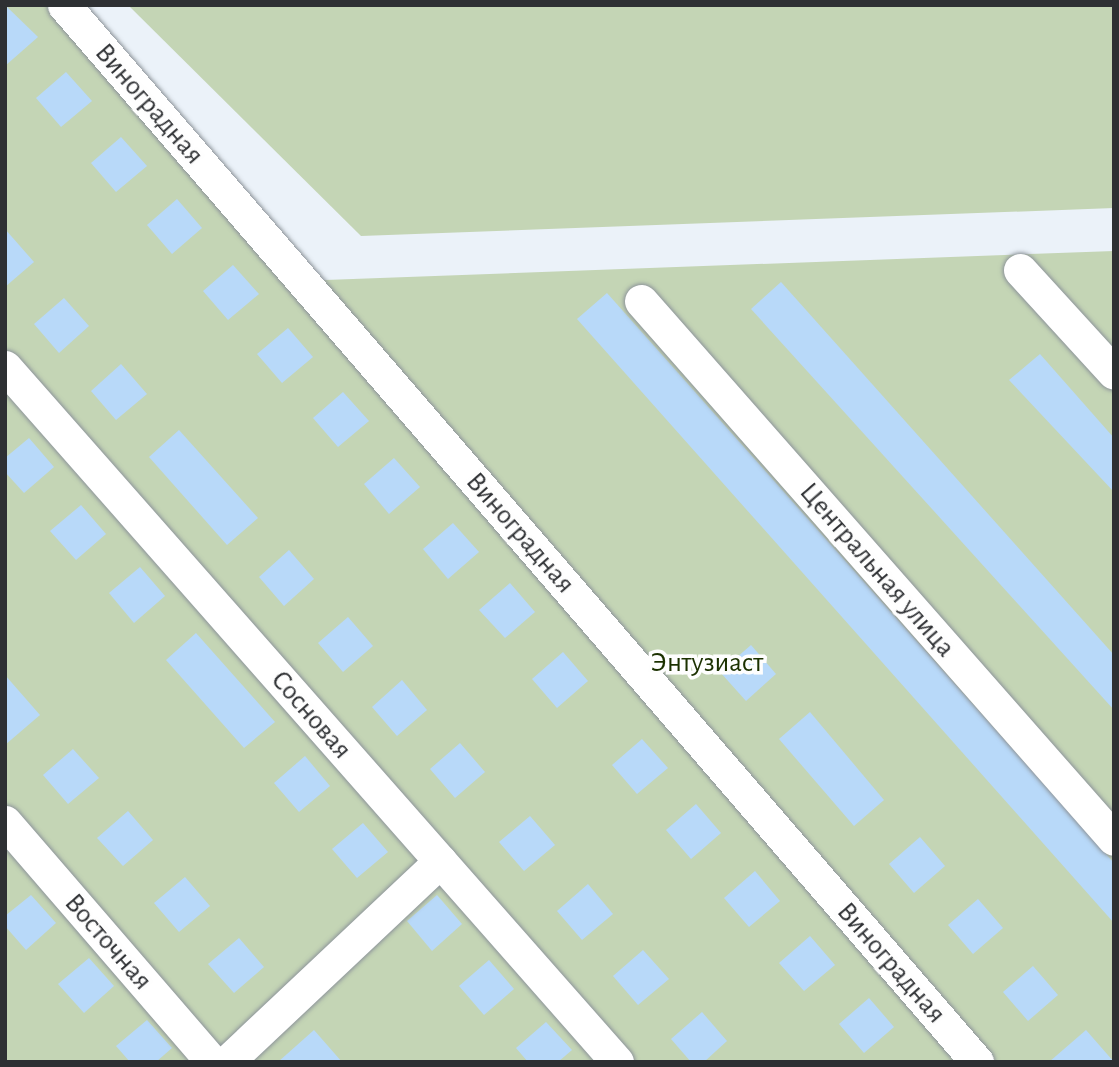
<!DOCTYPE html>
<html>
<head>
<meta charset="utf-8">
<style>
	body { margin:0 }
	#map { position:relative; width:1119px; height:1067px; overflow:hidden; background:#ebf2f9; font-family:"Alegreya Sans",sans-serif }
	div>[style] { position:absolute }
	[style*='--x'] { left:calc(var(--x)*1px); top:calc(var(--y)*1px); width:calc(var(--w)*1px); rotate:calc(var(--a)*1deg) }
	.green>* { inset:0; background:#c4d5b5 }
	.building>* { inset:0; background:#b8d9f9 }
	.roads { filter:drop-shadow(0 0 2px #8d949a) drop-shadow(0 0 2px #8d949a) }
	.minor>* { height:33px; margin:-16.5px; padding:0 16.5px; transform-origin:16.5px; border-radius:16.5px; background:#fff }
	span { translate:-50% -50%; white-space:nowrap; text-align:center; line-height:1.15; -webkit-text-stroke:7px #fefefe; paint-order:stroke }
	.street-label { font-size:28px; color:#2e3033 }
	.park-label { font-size:28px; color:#1b3100 }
	.frame { position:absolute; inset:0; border:7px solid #2e3033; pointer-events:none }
</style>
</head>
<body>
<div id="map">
	<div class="green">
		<div style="clip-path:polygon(5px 5px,58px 5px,298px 281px,1114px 251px,1114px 1062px,5px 1062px)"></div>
		<div style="clip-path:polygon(128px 5px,1114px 5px,1114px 208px,361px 236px)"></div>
	</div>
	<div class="building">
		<div style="clip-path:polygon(5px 5px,38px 37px,5px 66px)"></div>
		<div style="clip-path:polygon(66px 72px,92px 101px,61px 127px,36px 98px)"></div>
		<div style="clip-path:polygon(121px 137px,147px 166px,116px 192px,91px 163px)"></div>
		<div style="clip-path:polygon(177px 199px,202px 228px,172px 254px,147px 225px)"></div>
		<div style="clip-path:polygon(5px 229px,34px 262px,5px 287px)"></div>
		<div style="clip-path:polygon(233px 265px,259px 294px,228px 320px,203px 291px)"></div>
		<div style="clip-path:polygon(781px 282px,1114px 655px,1114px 710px,751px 309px)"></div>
		<div style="clip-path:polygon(607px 293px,1114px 863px,1114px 923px,577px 319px)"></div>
		<div style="clip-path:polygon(64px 298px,89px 326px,59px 353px,34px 324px)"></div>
		<div style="clip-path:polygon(288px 328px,313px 357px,282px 383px,257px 354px)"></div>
		<div style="clip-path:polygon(1040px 354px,1114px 438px,1114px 492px,1009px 380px)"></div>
		<div style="clip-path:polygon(121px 364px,147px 394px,116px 420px,91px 391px)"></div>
		<div style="clip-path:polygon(343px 392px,369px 421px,338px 447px,313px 418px)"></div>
		<div style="clip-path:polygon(179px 430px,258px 518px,227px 545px,149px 457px)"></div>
		<div style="clip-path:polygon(29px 438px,54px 467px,24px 493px,5px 472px,5px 458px)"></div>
		<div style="clip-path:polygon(394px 458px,420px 487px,389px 514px,364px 484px)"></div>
		<div style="clip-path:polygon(81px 505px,106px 534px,76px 560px,50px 531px)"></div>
		<div style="clip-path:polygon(453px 523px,479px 552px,448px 579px,423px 549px)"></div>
		<div style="clip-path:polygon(289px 550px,314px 579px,284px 606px,259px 577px)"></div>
		<div style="clip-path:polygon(140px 567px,165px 596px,134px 623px,109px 593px)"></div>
		<div style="clip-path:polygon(510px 583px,535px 612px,505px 638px,479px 610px)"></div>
		<div style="clip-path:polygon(348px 617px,373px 646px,343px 672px,318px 643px)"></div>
		<div style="clip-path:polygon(196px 633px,275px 722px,244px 748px,166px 660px)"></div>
		<div style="clip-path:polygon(751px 645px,776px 674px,746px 701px,720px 672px)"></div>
		<div style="clip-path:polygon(563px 652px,588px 681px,557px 708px,532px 679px)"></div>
		<div style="clip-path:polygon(5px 675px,40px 715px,5px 745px)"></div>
		<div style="clip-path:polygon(402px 680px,427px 710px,397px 736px,372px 707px)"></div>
		<div style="clip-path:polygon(810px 712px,884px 800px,854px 826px,779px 739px)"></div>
		<div style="clip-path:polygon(642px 739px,668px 768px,637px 794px,612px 765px)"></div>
		<div style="clip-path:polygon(460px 743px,485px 772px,455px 798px,430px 769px)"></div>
		<div style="clip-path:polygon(73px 749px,99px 778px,68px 804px,43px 775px)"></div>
		<div style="clip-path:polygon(305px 756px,330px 786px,299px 812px,274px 783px)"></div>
		<div style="clip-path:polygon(696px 804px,721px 833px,691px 859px,666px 830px)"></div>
		<div style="clip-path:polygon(128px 811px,153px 840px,123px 866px,97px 838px)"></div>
		<div style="clip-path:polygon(530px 816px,555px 845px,524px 871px,499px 842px)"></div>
		<div style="clip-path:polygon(363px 823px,388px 852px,357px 878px,332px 849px)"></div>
		<div style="clip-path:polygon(920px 837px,945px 866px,914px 893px,889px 864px)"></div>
		<div style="clip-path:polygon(755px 871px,780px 901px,749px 927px,724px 898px)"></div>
		<div style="clip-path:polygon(185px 877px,210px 906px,179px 932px,154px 903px)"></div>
		<div style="clip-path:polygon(588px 884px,613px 914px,582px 940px,557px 911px)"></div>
		<div style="clip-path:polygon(31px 895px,56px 923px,26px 950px,5px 926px,5px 916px)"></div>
		<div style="clip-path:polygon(437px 895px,462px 924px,432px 951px,407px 921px)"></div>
		<div style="clip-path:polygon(978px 899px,1003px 928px,973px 954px,948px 925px)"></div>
		<div style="clip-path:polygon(810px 936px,835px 965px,804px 991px,779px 963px)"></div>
		<div style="clip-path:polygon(239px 938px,264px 967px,234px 993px,208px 964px)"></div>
		<div style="clip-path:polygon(643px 950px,669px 979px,638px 1005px,613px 976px)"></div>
		<div style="clip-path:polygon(89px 958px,114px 986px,84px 1013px,58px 984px)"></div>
		<div style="clip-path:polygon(489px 960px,514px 989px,484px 1015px,459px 986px)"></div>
		<div style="clip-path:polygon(1033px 966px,1058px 995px,1028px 1021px,1003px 992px)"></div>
		<div style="clip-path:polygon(869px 998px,894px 1027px,864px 1053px,839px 1024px)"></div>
		<div style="clip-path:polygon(702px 1012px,727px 1041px,704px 1062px,691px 1062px,671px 1039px)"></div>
		<div style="clip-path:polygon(147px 1020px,172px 1048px,156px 1062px,130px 1062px,116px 1046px)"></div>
		<div style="clip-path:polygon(546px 1022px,572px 1050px,558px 1062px,528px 1062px,516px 1048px)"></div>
		<div style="clip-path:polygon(314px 1030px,342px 1062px,278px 1062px)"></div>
		<div style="clip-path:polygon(1086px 1030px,1114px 1062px,1049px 1062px)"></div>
	</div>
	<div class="roads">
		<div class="minor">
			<div style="--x:64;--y:5;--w:1397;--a:49.18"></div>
			<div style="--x:1020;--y:270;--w:139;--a:47.6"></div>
			<div style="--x:641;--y:301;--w:716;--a:48.68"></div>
			<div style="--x:5;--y:367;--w:926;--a:48.63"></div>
			<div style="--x:5;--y:822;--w:317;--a:49.2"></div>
			<div style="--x:227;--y:1062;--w:293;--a:-43.3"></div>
		</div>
	</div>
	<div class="street-label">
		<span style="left:149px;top:104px;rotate:49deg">Виноградная</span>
		<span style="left:520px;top:533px;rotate:49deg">Виноградная</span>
		<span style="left:877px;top:570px;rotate:49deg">Центральная улица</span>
		<span style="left:311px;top:715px;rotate:49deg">Сосновая</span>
		<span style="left:108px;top:942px;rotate:49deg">Восточная</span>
		<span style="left:891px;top:963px;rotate:49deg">Виноградная</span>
	</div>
	<div class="park-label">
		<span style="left:707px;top:663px">Энтузиаст</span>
	</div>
	<div class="frame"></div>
</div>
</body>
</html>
